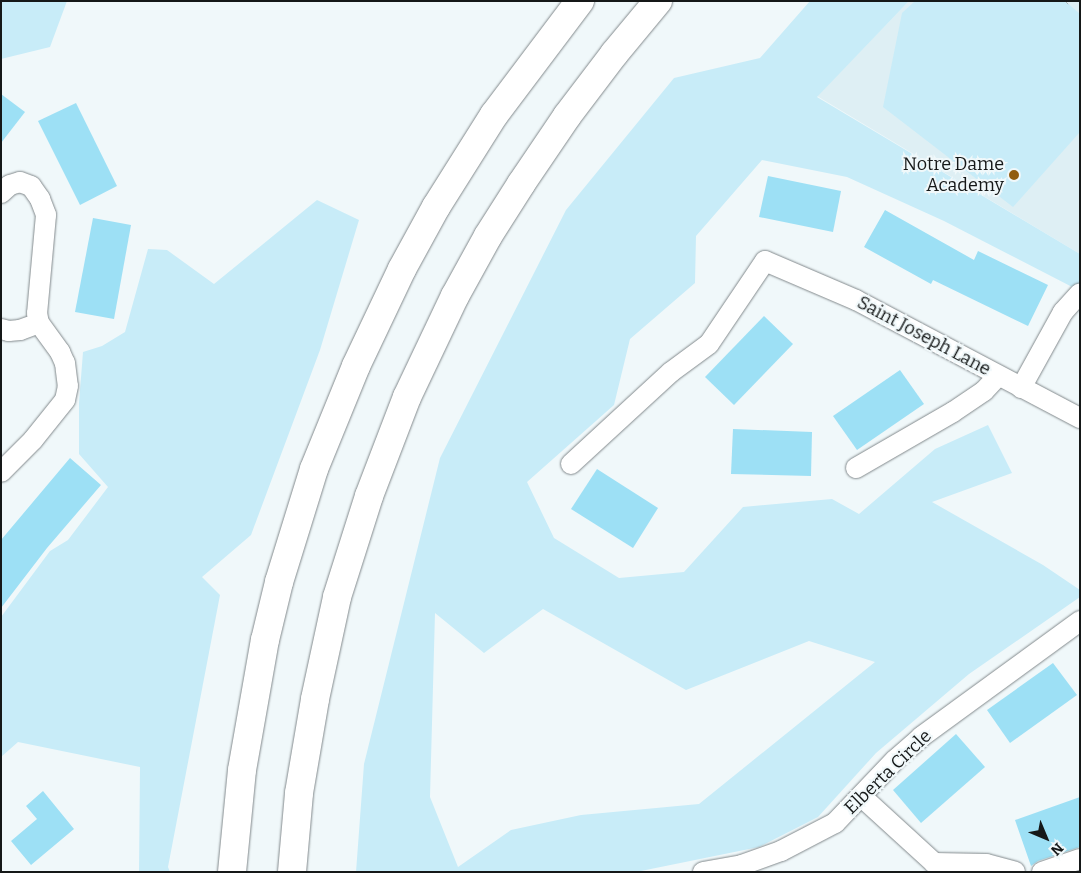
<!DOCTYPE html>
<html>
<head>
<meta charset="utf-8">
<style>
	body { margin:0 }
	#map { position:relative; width:1081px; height:873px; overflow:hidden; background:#f0f8fa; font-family:Bitter,serif }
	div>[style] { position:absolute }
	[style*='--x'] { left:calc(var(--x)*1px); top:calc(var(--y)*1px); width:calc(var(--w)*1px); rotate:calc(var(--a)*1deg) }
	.built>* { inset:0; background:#deeff4 }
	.green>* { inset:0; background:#c8ecf8 }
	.building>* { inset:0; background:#9de0f5 }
	.path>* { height:3px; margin-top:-1.5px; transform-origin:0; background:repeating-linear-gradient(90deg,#a3aaab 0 1px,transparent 0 5px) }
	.roads { filter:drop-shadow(0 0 1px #82898c) drop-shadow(0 0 1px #82898c) }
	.minor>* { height:20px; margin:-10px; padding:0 10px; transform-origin:10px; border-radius:10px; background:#fff }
	.highway>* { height:28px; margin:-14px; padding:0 14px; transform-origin:14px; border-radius:14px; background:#fff }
	.dots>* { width:14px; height:14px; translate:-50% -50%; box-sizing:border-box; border:2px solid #f0f8fa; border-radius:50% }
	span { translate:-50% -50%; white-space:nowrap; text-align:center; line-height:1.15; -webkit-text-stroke:4px #f0f8fa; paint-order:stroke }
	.poi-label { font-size:18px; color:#151818 }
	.right { translate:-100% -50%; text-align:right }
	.street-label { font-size:18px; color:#151818 }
	.frame { position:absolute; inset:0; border:2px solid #151818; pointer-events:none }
	.north { position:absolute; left:1021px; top:813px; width:50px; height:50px; -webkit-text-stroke:4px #f0f8fa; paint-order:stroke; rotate:135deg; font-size:14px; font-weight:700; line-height:20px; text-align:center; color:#151818 }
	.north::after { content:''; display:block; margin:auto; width:18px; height:22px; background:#151818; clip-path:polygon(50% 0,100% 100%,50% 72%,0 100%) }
</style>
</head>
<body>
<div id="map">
	<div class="built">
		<div style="clip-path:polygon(909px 1px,1080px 1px,1080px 254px,817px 96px)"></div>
	</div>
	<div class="green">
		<div style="clip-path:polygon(1px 1px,67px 1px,50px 47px,1px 59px)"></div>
		<div style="clip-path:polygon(evenodd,810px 1px,909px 1px,817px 97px,1080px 254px,1080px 291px,944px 221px,847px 177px,762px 160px,696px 236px,695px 283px,630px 339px,614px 405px,527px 482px,554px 538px,619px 578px,684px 572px,743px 507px,832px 499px,859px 514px,935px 449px,988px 425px,1012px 473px,932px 502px,1043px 565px,1080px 590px,1080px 597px,969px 674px,876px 753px,818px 817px,759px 847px,636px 872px,356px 872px,364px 764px,440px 458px,566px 210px,674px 78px,760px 58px,810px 1px,543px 609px,686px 690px,809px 641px,875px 662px,699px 804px,581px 815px,511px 830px,458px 867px,430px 797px,435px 613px,484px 653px,543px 609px)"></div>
		<div style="clip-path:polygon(915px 1px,1065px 1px,1080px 14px,1080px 132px,1013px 207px,883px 107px,902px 13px)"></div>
		<div style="clip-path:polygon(317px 200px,359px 220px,320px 350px,251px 535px,202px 577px,220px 595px,168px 867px,170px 872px,139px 872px,140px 767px,18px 742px,1px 757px,1px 617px,50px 551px,68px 540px,108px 487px,79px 454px,79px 403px,83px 352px,102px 346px,125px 332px,148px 249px,167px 250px,214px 284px)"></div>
	</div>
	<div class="building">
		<div style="clip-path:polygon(1px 94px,25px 112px,1px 143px)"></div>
		<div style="clip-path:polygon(76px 103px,117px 186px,80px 205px,38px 121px)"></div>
		<div style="clip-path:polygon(768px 176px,841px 191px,833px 232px,759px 217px)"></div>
		<div style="clip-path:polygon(885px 210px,974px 260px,978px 251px,1048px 285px,1028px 326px,933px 280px,931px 284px,864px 247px)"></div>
		<div style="clip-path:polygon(93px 218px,131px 225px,114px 319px,75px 312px)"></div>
		<div style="clip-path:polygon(764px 316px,793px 344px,734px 405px,705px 377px)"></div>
		<div style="clip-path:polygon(900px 370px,924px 404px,857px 450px,833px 416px)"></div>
		<div style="clip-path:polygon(733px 429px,812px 432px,811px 476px,731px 474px)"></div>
		<div style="clip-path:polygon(70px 458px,101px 485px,47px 548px,1px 608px,1px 540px)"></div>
		<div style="clip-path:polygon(597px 469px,658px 508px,633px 548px,571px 509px)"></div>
		<div style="clip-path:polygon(1053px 663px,1077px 695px,1010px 743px,987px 710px)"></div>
		<div style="clip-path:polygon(956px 734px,985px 767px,921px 823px,893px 790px)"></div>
		<div style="clip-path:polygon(43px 791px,74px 829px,31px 865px,11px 841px,37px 819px,26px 806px)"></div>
		<div style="clip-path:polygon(1080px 797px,1080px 847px,1038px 861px,1031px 866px,1015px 820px)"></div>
	</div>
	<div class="path">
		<div style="--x:1067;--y:3;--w:3;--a:-45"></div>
	</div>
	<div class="roads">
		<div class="minor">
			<div style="--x:1;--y:193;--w:12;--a:-42"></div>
			<div style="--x:10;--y:185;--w:10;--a:-17"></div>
			<div style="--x:20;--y:182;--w:12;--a:20"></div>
			<div style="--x:31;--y:186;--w:16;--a:55"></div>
			<div style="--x:40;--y:199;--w:17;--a:69"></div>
			<div style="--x:46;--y:215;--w:98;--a:95.2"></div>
			<div style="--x:37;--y:313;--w:10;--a:79"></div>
			<div style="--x:39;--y:323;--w:36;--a:54"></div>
			<div style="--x:60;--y:352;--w:12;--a:66"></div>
			<div style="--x:65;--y:363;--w:23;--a:83"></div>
			<div style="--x:68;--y:386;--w:14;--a:102"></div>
			<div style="--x:65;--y:400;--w:51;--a:128.7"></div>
			<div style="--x:33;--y:440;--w:45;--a:135"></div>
			<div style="--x:1;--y:329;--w:8;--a:14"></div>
			<div style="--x:9;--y:331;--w:11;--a:-5"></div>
			<div style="--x:20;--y:330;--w:20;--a:-20"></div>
			<div style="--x:1021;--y:388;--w:87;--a:-61.1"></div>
			<div style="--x:1063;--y:312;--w:25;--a:-48"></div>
			<div style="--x:571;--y:464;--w:136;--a:-42.6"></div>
			<div style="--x:671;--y:372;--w:47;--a:-36.4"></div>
			<div style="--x:709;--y:344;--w:100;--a:-56"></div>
			<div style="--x:765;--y:261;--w:99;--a:23.2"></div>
			<div style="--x:856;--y:300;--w:253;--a:27.8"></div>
			<div style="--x:856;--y:468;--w:112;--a:-30"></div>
			<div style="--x:953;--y:412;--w:37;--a:-34"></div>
			<div style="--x:984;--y:391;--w:21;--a:-47"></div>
			<div style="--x:862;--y:797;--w:111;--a:42.4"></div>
			<div style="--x:934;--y:863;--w:52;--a:1.1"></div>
			<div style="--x:986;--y:864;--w:30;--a:15"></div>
			<div style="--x:703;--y:872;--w:40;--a:-10"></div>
			<div style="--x:742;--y:865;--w:41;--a:-19.7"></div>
			<div style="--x:781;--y:851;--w:61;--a:-27.4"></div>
			<div style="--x:835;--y:823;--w:87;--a:-46.4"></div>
			<div style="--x:895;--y:760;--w:35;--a:-41"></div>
			<div style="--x:921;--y:737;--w:197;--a:-36.1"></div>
			<div style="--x:1042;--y:872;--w:40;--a:-18.9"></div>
		</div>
		<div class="highway">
			<div style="--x:232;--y:872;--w:102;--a:-84.4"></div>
			<div style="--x:242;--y:770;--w:132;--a:-80"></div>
			<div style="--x:265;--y:640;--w:60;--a:-76.4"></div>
			<div style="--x:279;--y:582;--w:118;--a:-72.8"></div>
			<div style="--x:314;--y:469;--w:111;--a:-67.8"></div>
			<div style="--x:356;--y:366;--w:107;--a:-64.6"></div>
			<div style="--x:402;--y:269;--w:71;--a:-61.3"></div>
			<div style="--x:436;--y:207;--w:109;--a:-57.8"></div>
			<div style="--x:494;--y:115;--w:143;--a:-53"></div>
			<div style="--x:292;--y:872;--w:79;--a:-84.9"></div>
			<div style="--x:299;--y:793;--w:95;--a:-80.3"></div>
			<div style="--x:315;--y:699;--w:104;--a:-77.8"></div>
			<div style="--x:337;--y:597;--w:106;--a:-72.4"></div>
			<div style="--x:369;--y:496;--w:106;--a:-69"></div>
			<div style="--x:407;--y:397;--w:112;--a:-64.6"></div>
			<div style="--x:455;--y:296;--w:68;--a:-61.2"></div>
			<div style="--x:488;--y:236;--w:62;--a:-57.6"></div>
			<div style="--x:521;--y:184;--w:82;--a:-55.9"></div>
			<div style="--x:567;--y:116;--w:78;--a:-52.8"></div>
			<div style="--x:614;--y:54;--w:69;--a:-50.3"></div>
		</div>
	</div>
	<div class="dots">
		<div style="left:1014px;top:175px;background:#915c0f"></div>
	</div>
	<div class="poi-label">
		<span class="right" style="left:1004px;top:175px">Notre Dame<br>Academy</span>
	</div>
	<div class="street-label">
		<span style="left:924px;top:336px;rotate:28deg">Saint Joseph Lane</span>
		<span style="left:888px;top:772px;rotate:-44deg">Elberta Circle</span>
	</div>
	<div class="frame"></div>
	<div class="north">N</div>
</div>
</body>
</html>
